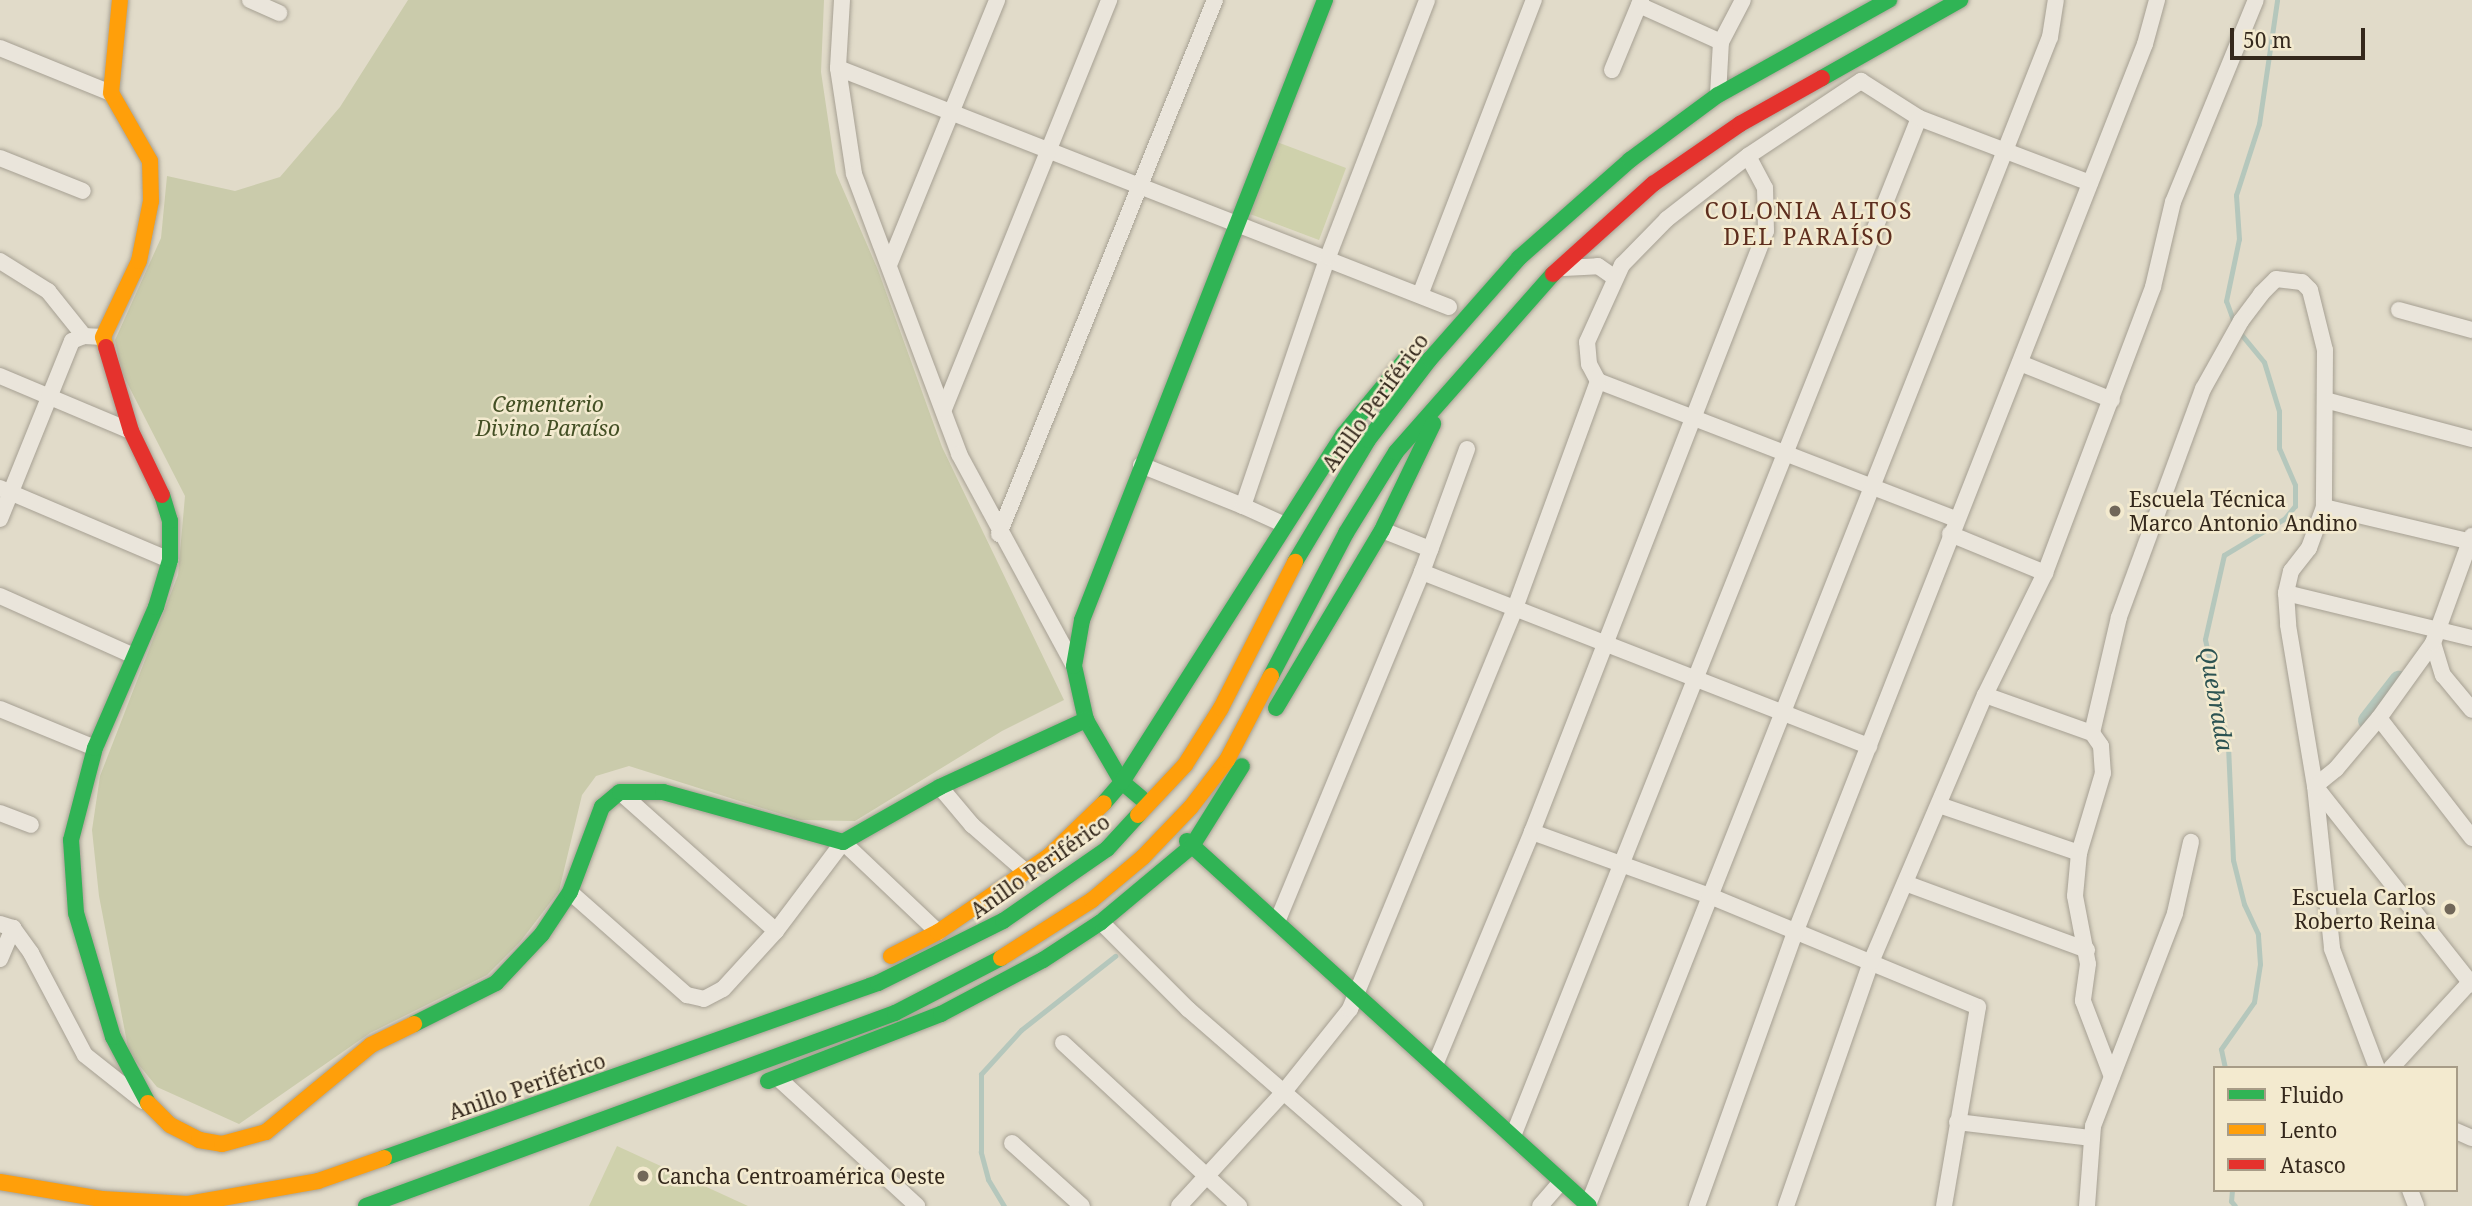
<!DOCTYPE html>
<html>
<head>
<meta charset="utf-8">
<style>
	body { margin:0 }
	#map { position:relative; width:2472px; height:1206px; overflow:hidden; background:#e1dbc9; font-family:"Noto Serif",serif }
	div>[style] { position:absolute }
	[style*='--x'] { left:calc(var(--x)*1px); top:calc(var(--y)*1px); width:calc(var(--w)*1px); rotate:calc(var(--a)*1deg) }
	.green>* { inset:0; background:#cfd1ac }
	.cemetery>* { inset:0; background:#cacbab }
	.stream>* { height:5px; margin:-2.5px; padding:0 2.5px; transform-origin:2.5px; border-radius:2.5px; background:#b5c7bc }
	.canal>* { height:19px; margin:-9.5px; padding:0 9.5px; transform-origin:9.5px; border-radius:9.5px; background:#b5c7bc }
	.roads { filter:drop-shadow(0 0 2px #a6a093) drop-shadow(0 0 2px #a6a093) }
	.street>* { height:16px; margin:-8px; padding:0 8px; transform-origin:8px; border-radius:8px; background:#eae5db }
	.fast>* { height:16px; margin:-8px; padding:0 8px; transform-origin:8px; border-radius:8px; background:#30b455 }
	.slow>* { height:16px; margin:-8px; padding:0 8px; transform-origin:8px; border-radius:8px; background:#ff9f0a }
	.jam>* { height:16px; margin:-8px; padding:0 8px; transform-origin:8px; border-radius:8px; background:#e5322d }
	.dots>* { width:19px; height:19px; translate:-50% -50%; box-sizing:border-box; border:4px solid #f3eacf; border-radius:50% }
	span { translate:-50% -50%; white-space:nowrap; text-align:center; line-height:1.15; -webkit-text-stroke:5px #f3eacf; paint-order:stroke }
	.street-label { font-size:21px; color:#34281c }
	.park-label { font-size:21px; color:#434f24; font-style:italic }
	.poi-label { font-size:21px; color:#34281c }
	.left { translate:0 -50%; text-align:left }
	.right { translate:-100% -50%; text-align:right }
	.neighbourhood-label { font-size:23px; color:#5e2e1e; letter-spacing:2px }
	.water-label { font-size:23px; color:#2c5352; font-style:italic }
	.legend { position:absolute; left:2213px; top:1066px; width:245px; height:126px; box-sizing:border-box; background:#f3eacf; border:2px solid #a79c87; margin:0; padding:9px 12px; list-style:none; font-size:21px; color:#34281c }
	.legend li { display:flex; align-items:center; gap:14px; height:35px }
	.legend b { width:35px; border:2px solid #a79c87 }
	.scale { position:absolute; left:2230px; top:28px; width:135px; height:32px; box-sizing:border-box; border:4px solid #34281c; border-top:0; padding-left:9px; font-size:21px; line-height:24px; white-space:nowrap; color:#34281c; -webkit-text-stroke:5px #f3eacf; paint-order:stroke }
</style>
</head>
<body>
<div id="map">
	<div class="green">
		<div style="clip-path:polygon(1277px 142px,1346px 168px,1319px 240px,1250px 214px)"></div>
		<div style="clip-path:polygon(617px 1146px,748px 1206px,589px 1206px)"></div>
	</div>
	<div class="cemetery">
		<div style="clip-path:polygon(408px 0,824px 0,821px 72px,836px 173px,878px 270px,942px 447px,1064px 700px,1002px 731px,855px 821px,800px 820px,629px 766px,596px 776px,582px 795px,559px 891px,520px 942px,487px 975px,370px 1033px,239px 1124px,157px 1087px,129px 1053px,99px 896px,92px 830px,100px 776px,178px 575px,185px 496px,121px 371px,115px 340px,161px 238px,167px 176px,235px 191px,280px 177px,340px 107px)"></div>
	</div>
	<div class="stream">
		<div style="--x:2225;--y:1068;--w:19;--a:-102"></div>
		<div style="--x:2221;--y:1049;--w:57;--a:-54.9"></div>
		<div style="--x:2254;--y:1002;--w:38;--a:-81"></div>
		<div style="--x:2260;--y:964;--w:30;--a:-94"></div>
		<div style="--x:2258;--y:934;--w:33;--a:-115"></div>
		<div style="--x:2244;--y:904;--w:45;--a:-104"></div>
		<div style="--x:2233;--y:860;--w:116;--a:-92.5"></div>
		<div style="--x:2228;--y:744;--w:107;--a:-102.4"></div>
		<div style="--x:2205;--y:639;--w:86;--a:-77.3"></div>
		<div style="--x:2224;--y:555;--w:70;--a:-31"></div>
		<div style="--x:2284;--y:519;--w:17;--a:-50"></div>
		<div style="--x:2295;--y:506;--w:21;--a:-90"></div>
		<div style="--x:2295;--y:485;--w:40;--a:-113.4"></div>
		<div style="--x:2279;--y:448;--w:37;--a:-90"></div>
		<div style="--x:2279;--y:411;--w:51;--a:-107"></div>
		<div style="--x:2264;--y:362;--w:44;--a:-129.5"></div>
		<div style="--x:2236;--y:328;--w:29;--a:-110"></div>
		<div style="--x:2226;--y:301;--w:63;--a:-78.2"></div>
		<div style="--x:2239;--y:239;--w:44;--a:-93.9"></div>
		<div style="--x:2236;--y:195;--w:75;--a:-72.1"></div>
		<div style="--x:2259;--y:124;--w:125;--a:-81.7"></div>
		<div style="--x:2232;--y:1190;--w:11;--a:95"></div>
		<div style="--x:2231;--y:1201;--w:6;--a:51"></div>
		<div style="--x:1004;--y:1206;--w:31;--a:-121"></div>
		<div style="--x:988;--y:1179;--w:28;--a:-105"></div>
		<div style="--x:981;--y:1152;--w:78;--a:-90"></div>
		<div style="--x:981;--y:1074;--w:59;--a:-47.7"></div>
		<div style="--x:1021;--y:1030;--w:120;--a:-38.2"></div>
	</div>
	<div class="canal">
		<div style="--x:2367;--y:720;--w:51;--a:-52.2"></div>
	</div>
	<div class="roads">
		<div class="street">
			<div style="--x:250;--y:0;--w:32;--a:24"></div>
			<div style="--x:842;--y:0;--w:68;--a:93.4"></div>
			<div style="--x:838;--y:68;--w:107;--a:81.4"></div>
			<div style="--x:854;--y:174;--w:299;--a:69.4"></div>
			<div style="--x:959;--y:454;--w:241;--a:61.5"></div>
			<div style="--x:1639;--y:5;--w:90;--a:24.3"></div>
			<div style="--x:0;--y:48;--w:120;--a:22.1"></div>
			<div style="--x:838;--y:68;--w:656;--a:21.36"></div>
			<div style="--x:1612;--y:70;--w:76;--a:-67.5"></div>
			<div style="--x:1718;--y:95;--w:53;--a:-86.8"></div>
			<div style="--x:1721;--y:42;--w:47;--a:-62.4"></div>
			<div style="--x:0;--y:158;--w:89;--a:21.7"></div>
			<div style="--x:0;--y:261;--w:57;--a:32"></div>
			<div style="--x:48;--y:291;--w:58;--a:51.3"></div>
			<div style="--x:889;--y:265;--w:286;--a:-67.8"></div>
			<div style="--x:1564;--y:268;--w:34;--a:-3"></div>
			<div style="--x:1598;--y:266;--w:19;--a:35"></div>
			<div style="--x:1420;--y:295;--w:316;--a:-68.9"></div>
			<div style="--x:2399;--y:310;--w:76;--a:15.3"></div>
			<div style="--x:2020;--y:363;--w:99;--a:21.9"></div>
			<div style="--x:0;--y:376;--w:142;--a:22.8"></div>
			<div style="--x:1598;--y:381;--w:384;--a:21.1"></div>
			<div style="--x:2325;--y:400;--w:152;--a:14.9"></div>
			<div style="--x:944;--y:409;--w:441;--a:-68"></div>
			<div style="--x:1141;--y:465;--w:110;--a:21.9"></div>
			<div style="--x:0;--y:488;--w:185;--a:23"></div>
			<div style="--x:2324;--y:507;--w:152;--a:13.3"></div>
			<div style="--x:0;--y:519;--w:192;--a:-68"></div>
			<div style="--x:72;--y:341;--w:13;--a:-23"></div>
			<div style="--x:84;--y:336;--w:19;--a:3"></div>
			<div style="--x:1285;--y:525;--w:46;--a:-155.7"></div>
			<div style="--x:1243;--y:506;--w:263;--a:-71.2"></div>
			<div style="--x:1328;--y:257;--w:275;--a:-68.9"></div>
			<div style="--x:1382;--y:530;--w:52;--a:21.6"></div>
			<div style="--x:999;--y:534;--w:576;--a:-67.98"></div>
			<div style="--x:1950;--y:534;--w:103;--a:22.3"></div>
			<div style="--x:1422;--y:572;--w:480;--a:21.3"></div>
			<div style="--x:2286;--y:593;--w:191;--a:13.6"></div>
			<div style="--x:0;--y:596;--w:145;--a:24.1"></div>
			<div style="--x:2433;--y:643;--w:34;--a:73"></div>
			<div style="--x:2443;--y:675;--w:45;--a:50.4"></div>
			<div style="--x:1985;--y:695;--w:114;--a:19.6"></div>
			<div style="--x:2092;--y:733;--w:119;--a:-76.9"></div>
			<div style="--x:2119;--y:617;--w:243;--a:-69.8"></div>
			<div style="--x:2203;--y:389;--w:78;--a:-60.8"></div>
			<div style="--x:2241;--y:321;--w:34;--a:-53"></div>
			<div style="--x:2261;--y:294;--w:21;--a:-45"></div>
			<div style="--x:2276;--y:279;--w:26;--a:7"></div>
			<div style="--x:2302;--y:282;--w:11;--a:45"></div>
			<div style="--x:2310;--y:290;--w:62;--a:76"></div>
			<div style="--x:2325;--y:350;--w:157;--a:90.4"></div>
			<div style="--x:2324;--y:507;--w:44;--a:110.1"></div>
			<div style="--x:2309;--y:548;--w:29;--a:128"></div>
			<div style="--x:2291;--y:571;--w:23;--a:103"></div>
			<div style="--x:2286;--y:593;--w:32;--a:86"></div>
			<div style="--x:2288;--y:625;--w:163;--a:80.5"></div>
			<div style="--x:2315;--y:786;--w:164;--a:84"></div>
			<div style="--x:2332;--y:949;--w:127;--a:69.3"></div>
			<div style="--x:0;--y:709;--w:103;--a:22.3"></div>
			<div style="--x:2379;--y:718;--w:152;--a:52.2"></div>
			<div style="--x:2092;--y:733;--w:16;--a:55"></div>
			<div style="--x:2101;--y:746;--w:27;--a:86"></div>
			<div style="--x:2103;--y:773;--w:84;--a:106.7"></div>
			<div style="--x:2079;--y:853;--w:43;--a:95.3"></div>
			<div style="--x:2075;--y:896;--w:69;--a:79.2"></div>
			<div style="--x:2088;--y:964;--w:37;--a:98"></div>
			<div style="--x:2083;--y:1001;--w:81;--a:69.1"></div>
			<div style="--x:2315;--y:786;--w:27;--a:-39"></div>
			<div style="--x:2336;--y:769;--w:67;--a:-49.9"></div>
			<div style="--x:2379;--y:718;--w:92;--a:-54.2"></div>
			<div style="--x:2433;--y:643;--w:114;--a:-70"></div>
			<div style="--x:2315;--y:786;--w:253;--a:51.7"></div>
			<div style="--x:940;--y:787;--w:50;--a:49.9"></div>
			<div style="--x:972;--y:825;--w:72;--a:41"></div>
			<div style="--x:620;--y:792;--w:209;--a:41.7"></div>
			<div style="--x:1939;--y:805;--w:148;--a:18.9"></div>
			<div style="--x:0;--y:813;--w:33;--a:21"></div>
			<div style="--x:1532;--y:832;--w:189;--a:19.8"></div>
			<div style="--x:1710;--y:896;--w:290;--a:22.5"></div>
			<div style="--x:1978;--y:1007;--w:202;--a:99.7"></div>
			<div style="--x:1905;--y:883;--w:194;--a:20.2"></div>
			<div style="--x:570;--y:892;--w:156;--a:41.4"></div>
			<div style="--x:687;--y:995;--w:17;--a:13"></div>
			<div style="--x:704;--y:999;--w:21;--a:-28"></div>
			<div style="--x:723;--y:989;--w:79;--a:-47.6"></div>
			<div style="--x:776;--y:931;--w:111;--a:-53"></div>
			<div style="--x:843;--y:842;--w:131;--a:43.5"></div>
			<div style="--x:1101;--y:922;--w:123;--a:45"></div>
			<div style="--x:1188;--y:1009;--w:301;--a:41"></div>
			<div style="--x:1277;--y:922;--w:379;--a:-67.5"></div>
			<div style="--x:1422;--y:572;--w:131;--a:-69.9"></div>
			<div style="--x:0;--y:924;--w:14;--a:17"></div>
			<div style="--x:13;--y:928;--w:31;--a:54"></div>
			<div style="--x:31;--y:953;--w:115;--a:62.1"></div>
			<div style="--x:85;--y:1055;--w:74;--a:38.4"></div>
			<div style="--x:0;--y:959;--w:34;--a:-67"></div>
			<div style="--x:1063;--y:1043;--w:240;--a:42.8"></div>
			<div style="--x:1435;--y:1065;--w:252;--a:-67.4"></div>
			<div style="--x:1532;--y:832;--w:645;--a:-68.73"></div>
			<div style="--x:1766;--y:231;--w:43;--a:-91.3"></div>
			<div style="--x:1765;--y:188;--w:36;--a:-118"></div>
			<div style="--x:2391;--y:1068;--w:117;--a:-47.4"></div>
			<div style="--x:778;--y:1078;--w:189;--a:42.6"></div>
			<div style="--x:1957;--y:1122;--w:136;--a:6.8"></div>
			<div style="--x:2456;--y:1131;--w:17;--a:24"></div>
			<div style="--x:1513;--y:1136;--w:1096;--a:-68.26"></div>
			<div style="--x:1012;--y:1143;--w:94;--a:42"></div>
			<div style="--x:2410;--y:1190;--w:17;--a:69"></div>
			<div style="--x:1588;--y:1205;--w:1256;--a:-68.42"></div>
			<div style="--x:2050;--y:37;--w:37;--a:-81"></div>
			<div style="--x:1179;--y:1206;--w:154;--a:-47.4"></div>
			<div style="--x:1283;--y:1093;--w:107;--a:-51.4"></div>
			<div style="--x:1350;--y:1009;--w:434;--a:-67.6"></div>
			<div style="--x:1515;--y:608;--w:242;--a:-69.9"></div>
			<div style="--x:1598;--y:381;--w:19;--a:-118"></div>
			<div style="--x:1589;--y:364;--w:22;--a:-95"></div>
			<div style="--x:1587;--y:342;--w:85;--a:-65.6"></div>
			<div style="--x:1622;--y:265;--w:64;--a:-45.6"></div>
			<div style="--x:1667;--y:219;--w:103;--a:-37.9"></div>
			<div style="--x:1748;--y:156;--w:136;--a:-33.6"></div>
			<div style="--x:1861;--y:81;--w:69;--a:32.5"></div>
			<div style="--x:1919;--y:118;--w:183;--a:20.8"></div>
			<div style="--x:1540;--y:1206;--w:32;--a:-49"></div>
			<div style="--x:1697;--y:1206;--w:290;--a:-70.3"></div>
			<div style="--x:1795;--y:933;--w:955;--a:-68.51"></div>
			<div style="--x:2145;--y:44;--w:46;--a:-74.7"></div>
			<div style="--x:1786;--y:1206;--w:258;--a:-70.8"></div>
			<div style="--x:1871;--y:962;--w:290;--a:-66.9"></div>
			<div style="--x:1985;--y:695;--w:136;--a:-63.8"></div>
			<div style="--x:2045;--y:573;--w:306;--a:-69.3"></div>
			<div style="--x:2153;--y:287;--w:87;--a:-76.8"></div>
			<div style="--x:2173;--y:202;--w:218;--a:-67.7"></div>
			<div style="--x:2087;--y:1206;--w:80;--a:-85.7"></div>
			<div style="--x:2093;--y:1126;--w:228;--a:-68.9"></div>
			<div style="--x:2175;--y:913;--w:73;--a:-77.3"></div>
		</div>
		<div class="fast">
			<div style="--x:1822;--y:78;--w:159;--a:-29.5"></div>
			<div style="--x:1295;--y:562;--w:142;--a:-59.1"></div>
			<div style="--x:1368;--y:440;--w:102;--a:-52.6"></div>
			<div style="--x:1430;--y:359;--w:135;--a:-48.6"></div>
			<div style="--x:1519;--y:258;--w:148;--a:-41.4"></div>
			<div style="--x:1630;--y:160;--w:109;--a:-36.5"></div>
			<div style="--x:1718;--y:95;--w:196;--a:-29.1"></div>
			<div style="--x:1271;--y:676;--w:161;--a:-62.3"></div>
			<div style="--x:1346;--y:533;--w:95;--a:-58.3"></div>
			<div style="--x:1396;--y:452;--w:237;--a:-48.6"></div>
			<div style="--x:1276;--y:708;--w:207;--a:-59.2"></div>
			<div style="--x:1382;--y:530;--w:118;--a:-64.3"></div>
			<div style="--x:1141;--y:798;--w:25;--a:-140"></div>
			<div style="--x:1122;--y:782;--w:72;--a:-120.1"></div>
			<div style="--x:1086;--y:720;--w:55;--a:-102.5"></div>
			<div style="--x:1074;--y:666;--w:47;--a:-80.1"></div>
			<div style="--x:1082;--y:620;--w:666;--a:-68.6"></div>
			<div style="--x:1104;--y:803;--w:28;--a:-49"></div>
			<div style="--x:1122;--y:782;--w:413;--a:-57.5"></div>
			<div style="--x:1344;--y:434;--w:96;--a:-50.5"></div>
			<div style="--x:1187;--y:841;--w:543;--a:42.24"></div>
			<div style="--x:414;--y:1024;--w:92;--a:-26.6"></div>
			<div style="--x:496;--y:983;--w:67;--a:-46.8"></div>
			<div style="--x:542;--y:934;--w:50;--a:-56.3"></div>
			<div style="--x:570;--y:892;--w:91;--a:-69.4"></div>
			<div style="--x:602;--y:807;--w:23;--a:-40"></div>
			<div style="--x:620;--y:792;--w:43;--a:0"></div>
			<div style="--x:663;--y:792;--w:187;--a:15.5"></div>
			<div style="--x:843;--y:842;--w:112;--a:-29.6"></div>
			<div style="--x:940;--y:787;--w:161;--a:-24.7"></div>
			<div style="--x:768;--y:1081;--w:186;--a:-21.2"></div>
			<div style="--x:941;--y:1014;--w:115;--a:-27.9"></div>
			<div style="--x:1043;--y:960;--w:69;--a:-33.2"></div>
			<div style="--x:1101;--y:922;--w:119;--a:-39.9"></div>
			<div style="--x:1192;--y:846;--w:94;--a:-58"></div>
			<div style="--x:148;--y:1103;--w:75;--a:-117.9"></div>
			<div style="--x:113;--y:1037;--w:129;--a:-106.6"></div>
			<div style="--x:76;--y:913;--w:73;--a:-93.9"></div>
			<div style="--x:71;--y:840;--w:95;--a:-75.4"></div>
			<div style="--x:95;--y:748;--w:154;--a:-66.6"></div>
			<div style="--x:156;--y:607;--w:49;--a:-73.4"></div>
			<div style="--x:170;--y:560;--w:39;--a:-90"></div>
			<div style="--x:170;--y:521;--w:27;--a:-107"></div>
			<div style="--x:384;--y:1158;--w:524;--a:-19.51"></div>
			<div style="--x:878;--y:983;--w:140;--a:-26.4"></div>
			<div style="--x:1003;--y:921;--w:126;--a:-34.7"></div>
			<div style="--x:1107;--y:849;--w:46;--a:-47.6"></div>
			<div style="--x:366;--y:1206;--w:563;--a:-20.04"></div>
			<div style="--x:895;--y:1013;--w:119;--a:-27.4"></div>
		</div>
		<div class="slow">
			<div style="--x:106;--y:347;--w:10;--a:-107"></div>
			<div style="--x:103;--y:337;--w:84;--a:-64.7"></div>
			<div style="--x:139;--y:261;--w:61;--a:-78.7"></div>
			<div style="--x:151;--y:201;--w:40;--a:-91.4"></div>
			<div style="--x:150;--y:161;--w:78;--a:-119.8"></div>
			<div style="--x:111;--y:93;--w:93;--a:-84.5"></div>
			<div style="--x:1138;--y:815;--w:69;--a:-46.8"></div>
			<div style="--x:1185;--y:765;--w:67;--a:-57.7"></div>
			<div style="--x:1221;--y:708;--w:164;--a:-63.1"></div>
			<div style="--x:891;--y:956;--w:53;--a:-27.1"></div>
			<div style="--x:938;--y:932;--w:135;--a:-34.4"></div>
			<div style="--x:1049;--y:856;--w:76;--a:-43.9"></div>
			<div style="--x:1001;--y:958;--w:108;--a:-32.5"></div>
			<div style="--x:1092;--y:900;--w:67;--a:-40.1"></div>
			<div style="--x:1143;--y:857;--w:69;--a:-46.2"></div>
			<div style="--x:1191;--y:807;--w:59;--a:-52.5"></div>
			<div style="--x:1227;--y:760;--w:95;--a:-62.4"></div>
			<div style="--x:148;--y:1103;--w:31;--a:45"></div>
			<div style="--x:170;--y:1125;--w:33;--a:27"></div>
			<div style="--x:199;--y:1140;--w:23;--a:10"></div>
			<div style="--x:222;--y:1144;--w:46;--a:-15.3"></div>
			<div style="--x:266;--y:1132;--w:136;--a:-39.6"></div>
			<div style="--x:371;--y:1045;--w:48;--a:-26"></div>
			<div style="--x:0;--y:1182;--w:103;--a:9.5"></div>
			<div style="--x:102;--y:1199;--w:86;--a:3.3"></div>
			<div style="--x:188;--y:1204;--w:132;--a:-10"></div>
			<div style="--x:318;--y:1181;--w:70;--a:-19.2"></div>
		</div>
		<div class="jam">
			<div style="--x:1553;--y:274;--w:135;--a:-42"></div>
			<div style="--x:1653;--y:184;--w:106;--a:-34.6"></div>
			<div style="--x:1740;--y:124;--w:94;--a:-29.3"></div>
			<div style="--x:106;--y:347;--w:88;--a:73.4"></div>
			<div style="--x:131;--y:431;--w:71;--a:64.2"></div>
		</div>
	</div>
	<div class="dots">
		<div style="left:2115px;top:511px;background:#716759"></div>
		<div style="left:2450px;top:909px;background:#716759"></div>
		<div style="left:643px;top:1176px;background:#716759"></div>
	</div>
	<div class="street-label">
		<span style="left:1375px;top:402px;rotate:-54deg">Anillo Periférico</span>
		<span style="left:1040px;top:866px;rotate:-35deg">Anillo Periférico</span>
		<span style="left:527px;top:1086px;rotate:-19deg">Anillo Periférico</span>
	</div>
	<div class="park-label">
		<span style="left:548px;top:416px">Cementerio<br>Divino Paraíso</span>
	</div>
	<div class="poi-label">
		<span class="left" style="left:2129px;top:511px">Escuela Técnica<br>Marco Antonio Andino</span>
		<span class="right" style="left:2436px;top:909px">Escuela Carlos<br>Roberto Reina</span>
		<span class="left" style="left:657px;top:1176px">Cancha Centroamérica Oeste</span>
	</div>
	<div class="neighbourhood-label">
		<span style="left:1809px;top:223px">COLONIA ALTOS<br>DEL PARAÍSO</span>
	</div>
	<div class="water-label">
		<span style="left:2217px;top:699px;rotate:80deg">Quebrada</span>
	</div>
	<ul class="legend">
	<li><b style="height:9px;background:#30b455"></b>Fluido</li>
	<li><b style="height:9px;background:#ff9f0a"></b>Lento</li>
	<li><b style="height:9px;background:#e5322d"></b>Atasco</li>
	</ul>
	<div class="scale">50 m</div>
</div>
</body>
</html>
